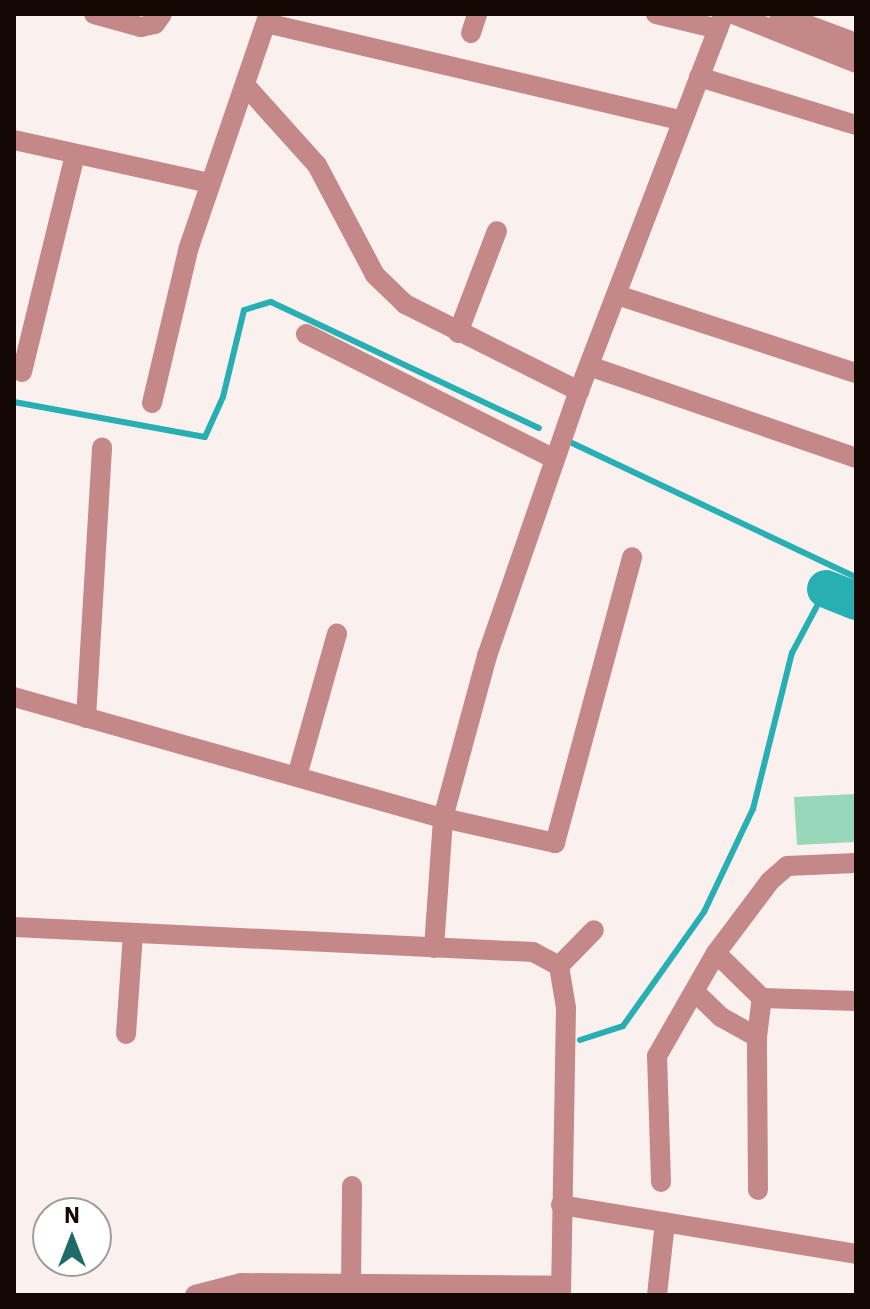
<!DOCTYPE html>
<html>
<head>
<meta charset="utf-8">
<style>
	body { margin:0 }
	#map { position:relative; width:870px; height:1309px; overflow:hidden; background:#faf1ee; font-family:"IBM Plex Sans",sans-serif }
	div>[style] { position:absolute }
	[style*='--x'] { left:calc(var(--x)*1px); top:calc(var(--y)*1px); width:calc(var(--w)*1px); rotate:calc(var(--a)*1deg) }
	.green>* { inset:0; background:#98d8b9 }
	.stream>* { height:6px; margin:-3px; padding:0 3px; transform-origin:3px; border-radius:3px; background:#27afb3 }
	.river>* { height:38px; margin:-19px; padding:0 19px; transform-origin:19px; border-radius:19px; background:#27afb3 }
	.minor>* { height:20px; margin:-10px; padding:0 10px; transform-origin:10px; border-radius:10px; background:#c58888 }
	span { translate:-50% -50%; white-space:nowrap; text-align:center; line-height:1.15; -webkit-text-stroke:8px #fff; paint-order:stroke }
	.frame { position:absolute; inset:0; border:16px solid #140804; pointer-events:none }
	.north { position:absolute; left:32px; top:1197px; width:80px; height:80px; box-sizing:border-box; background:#fff; border:2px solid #a19c9b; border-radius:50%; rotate:0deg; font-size:22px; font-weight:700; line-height:32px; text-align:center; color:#140804 }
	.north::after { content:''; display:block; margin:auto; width:28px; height:36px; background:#1d6a68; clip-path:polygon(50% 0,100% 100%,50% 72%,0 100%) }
</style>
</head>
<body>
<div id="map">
	<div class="green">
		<div style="clip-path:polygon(856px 794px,856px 842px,797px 845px,794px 797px)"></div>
	</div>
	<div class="stream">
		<div style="--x:14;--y:402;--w:194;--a:10.4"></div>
		<div style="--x:205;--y:437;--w:44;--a:-65.8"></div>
		<div style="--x:223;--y:397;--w:89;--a:-76.4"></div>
		<div style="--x:244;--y:310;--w:28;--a:-17"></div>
		<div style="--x:271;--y:302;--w:296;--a:25.2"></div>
		<div style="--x:572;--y:443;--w:314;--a:25.3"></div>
		<div style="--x:580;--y:1040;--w:45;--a:-18"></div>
		<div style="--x:623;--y:1026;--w:140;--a:-54.6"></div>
		<div style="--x:704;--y:912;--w:114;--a:-64.6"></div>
		<div style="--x:753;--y:809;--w:161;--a:-76"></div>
		<div style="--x:792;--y:653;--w:72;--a:-62"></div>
	</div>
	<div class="river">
		<div style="--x:826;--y:589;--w:32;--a:22"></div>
	</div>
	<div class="minor">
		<div style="--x:94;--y:14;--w:49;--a:15.5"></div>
		<div style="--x:141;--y:27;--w:14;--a:-12"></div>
		<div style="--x:155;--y:24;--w:12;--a:-55"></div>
		<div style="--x:656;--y:14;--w:64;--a:13.6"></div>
		<div style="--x:733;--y:14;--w:132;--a:21.7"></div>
		<div style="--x:779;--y:14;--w:82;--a:20.6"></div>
		<div style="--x:266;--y:23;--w:428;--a:13.2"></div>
		<div style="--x:471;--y:33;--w:20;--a:-72"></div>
		<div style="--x:699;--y:77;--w:164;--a:17"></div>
		<div style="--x:246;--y:86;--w:106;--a:48.1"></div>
		<div style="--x:317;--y:165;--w:124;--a:62.2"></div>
		<div style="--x:375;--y:275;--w:42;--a:44"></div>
		<div style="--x:405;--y:304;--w:195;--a:26.6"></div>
		<div style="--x:14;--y:140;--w:200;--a:12.4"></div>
		<div style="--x:617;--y:295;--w:251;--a:18.1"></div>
		<div style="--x:458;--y:333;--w:109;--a:-69.1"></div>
		<div style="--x:306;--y:334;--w:278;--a:26.7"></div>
		<div style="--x:589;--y:366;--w:282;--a:19"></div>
		<div style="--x:22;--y:372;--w:224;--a:-76.3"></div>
		<div style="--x:152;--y:403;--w:160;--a:-76.7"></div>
		<div style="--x:189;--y:247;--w:246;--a:-71.1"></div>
		<div style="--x:14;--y:697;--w:446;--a:15.8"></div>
		<div style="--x:443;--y:818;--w:115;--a:12.6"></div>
		<div style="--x:555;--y:843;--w:296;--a:-74.9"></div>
		<div style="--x:86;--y:718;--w:271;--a:-86.6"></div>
		<div style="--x:297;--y:776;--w:148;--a:-74.3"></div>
		<div style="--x:14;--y:927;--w:520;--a:2.76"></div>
		<div style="--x:533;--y:952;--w:30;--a:28"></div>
		<div style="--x:559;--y:966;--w:43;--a:80.5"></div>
		<div style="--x:566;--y:1008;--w:287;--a:91"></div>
		<div style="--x:434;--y:948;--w:130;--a:-86"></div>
		<div style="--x:443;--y:818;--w:168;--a:-74.8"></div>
		<div style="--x:487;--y:656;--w:281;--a:-70.9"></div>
		<div style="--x:579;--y:391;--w:404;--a:-69"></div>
		<div style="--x:716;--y:953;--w:64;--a:44.4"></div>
		<div style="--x:762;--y:998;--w:94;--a:1.8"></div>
		<div style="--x:559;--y:966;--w:50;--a:-45.8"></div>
		<div style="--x:696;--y:993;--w:35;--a:44"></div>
		<div style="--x:721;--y:1017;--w:41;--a:29.1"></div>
		<div style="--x:126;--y:1034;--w:101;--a:-86"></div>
		<div style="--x:661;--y:1182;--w:126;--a:-91.8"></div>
		<div style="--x:657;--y:1056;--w:119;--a:-60.2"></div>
		<div style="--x:716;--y:953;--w:90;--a:-53.1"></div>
		<div style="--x:770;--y:881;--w:23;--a:-41"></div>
		<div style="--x:787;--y:866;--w:69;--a:-2.5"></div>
		<div style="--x:758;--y:1190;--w:153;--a:-90.4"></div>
		<div style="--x:757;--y:1037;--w:39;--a:-83"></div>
		<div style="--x:561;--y:1205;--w:299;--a:9.4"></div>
		<div style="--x:351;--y:1285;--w:99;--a:-89.4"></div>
		<div style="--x:195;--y:1295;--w:48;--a:-14.6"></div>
		<div style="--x:241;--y:1283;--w:320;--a:0.5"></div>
		<div style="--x:657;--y:1295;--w:73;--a:-83.7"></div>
	</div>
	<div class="frame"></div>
	<div class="north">N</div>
</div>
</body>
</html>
